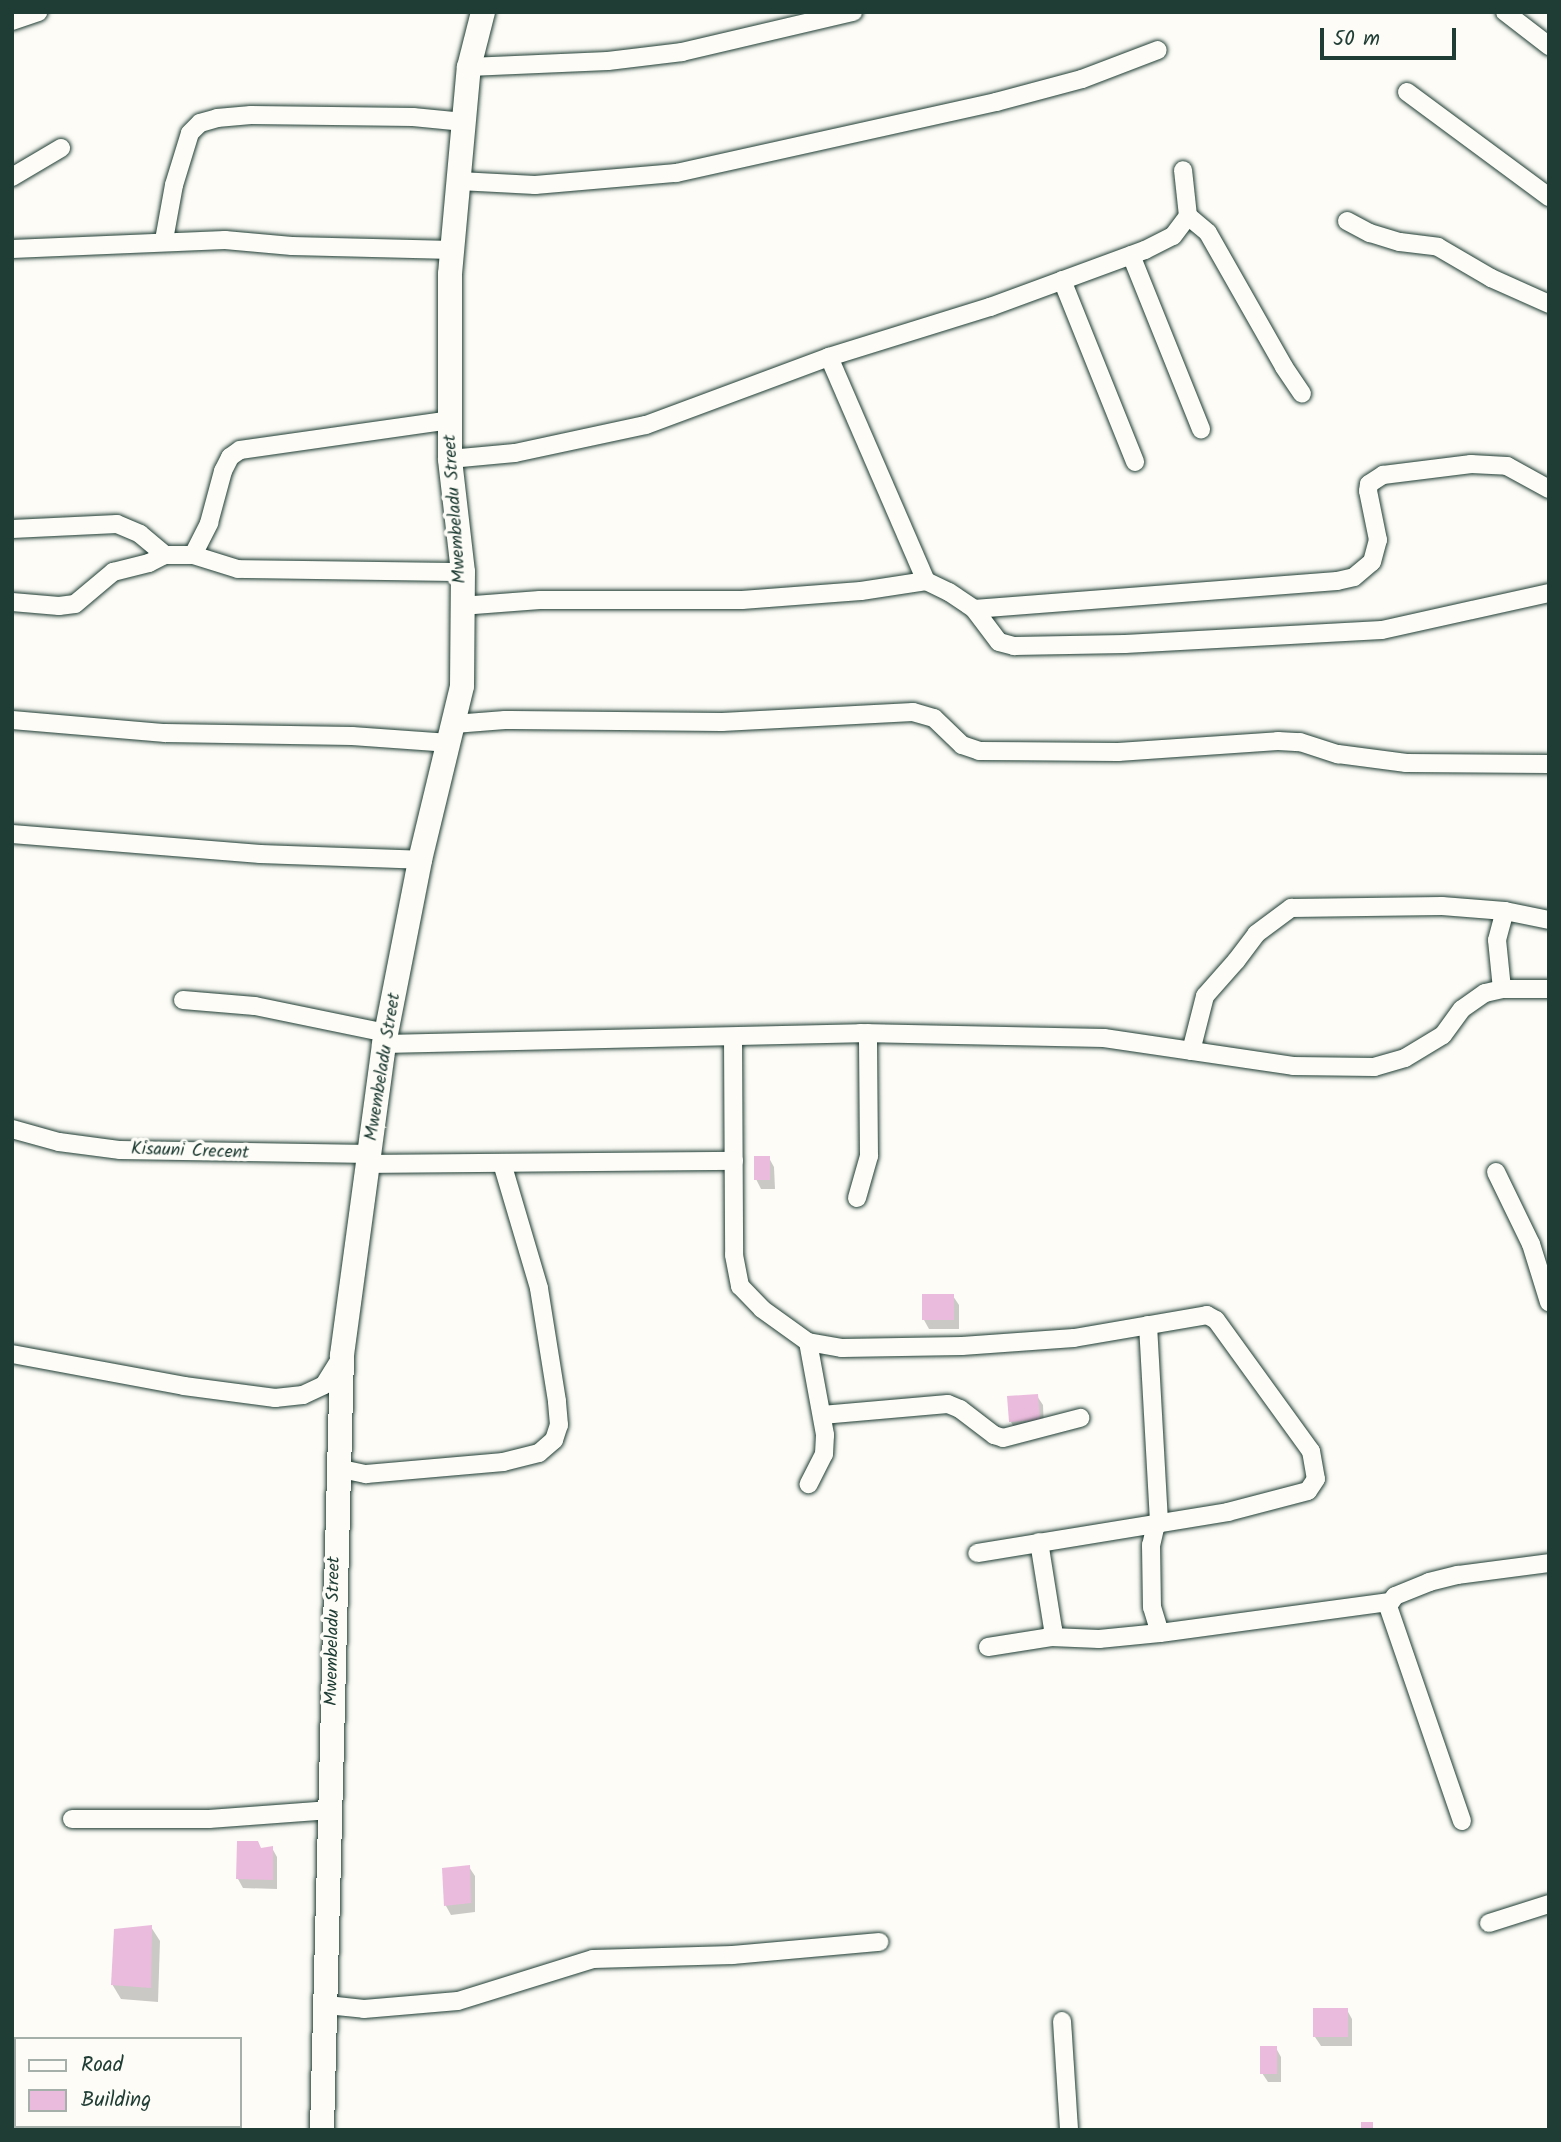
<!DOCTYPE html>
<html>
<head>
<meta charset="utf-8">
<style>
	body { margin:0 }
	#map { position:relative; width:1561px; height:2142px; overflow:hidden; background:#fdfcf7; font-family:Kalam,sans-serif }
	div>[style] { position:absolute }
	[style*='--x'] { left:calc(var(--x)*1px); top:calc(var(--y)*1px); width:calc(var(--w)*1px); rotate:calc(var(--a)*1deg) }
	.shadow>* { inset:0; background:#0003 }
	.building>* { inset:0; background:#ebbbdd }
	.roads { filter:drop-shadow(0 0 2px #1f3d34) drop-shadow(0 0 2px #1f3d34) }
	.street>* { height:18px; margin:-9px; padding:0 9px; transform-origin:9px; border-radius:9px; background:#fdfcf7 }
	.secondary>* { height:24px; margin:-12px; padding:0 12px; transform-origin:12px; border-radius:12px; background:#fdfcf7 }
	span { translate:-50% -50%; white-space:nowrap; text-align:center; line-height:1.15; -webkit-text-stroke:7px #fdfcf7; paint-order:stroke }
	.street-label { font-size:18px; color:#1f3d34 }
	.frame { position:absolute; inset:0; border:14px solid #1f3d34; pointer-events:none }
	.legend { position:absolute; left:14px; top:2037px; width:228px; height:91px; box-sizing:border-box; background:#fdfcf7; border:2px solid #a4b0a9; margin:0; padding:9px 12px; list-style:none; font-size:21px; color:#1f3d34 }
	.legend li { display:flex; align-items:center; gap:14px; height:35px }
	.legend b { width:35px; border:2px solid #a4b0a9 }
	.scale { position:absolute; left:1320px; top:28px; width:136px; height:32px; box-sizing:border-box; border:4px solid #1f3d34; border-top:0; padding-left:9px; font-size:21px; line-height:24px; white-space:nowrap; color:#1f3d34; -webkit-text-stroke:5px #fdfcf7; paint-order:stroke }
</style>
</head>
<body>
<div id="map">
	<div class="shadow">
		<div style="clip-path:polygon(769px 1158px,774px 1167px,775px 1189px,761px 1189px,756px 1179px)"></div>
		<div style="clip-path:polygon(953px 1296px,959px 1305px,959px 1329px,929px 1329px,924px 1320px)"></div>
		<div style="clip-path:polygon(1037px 1396px,1043px 1405px,1044px 1429px,1016px 1431px,1011px 1422px)"></div>
		<div style="clip-path:polygon(272px 1848px,277px 1857px,277px 1889px,243px 1888px,238px 1879px,261px 1850px)"></div>
		<div style="clip-path:polygon(469px 1867px,475px 1876px,475px 1912px,451px 1915px,446px 1906px,443px 1870px)"></div>
		<div style="clip-path:polygon(151px 1927px,160px 1941px,158px 2002px,121px 1999px,112px 1984px)"></div>
		<div style="clip-path:polygon(1315px 2010px,1347px 2010px,1352px 2019px,1352px 2046px,1321px 2046px,1315px 2037px)"></div>
		<div style="clip-path:polygon(1276px 2048px,1281px 2057px,1281px 2082px,1268px 2082px,1262px 2073px)"></div>
	</div>
	<div class="building">
		<div style="clip-path:polygon(754px 1156px,770px 1156px,770px 1180px,754px 1180px)"></div>
		<div style="clip-path:polygon(922px 1294px,954px 1294px,954px 1320px,922px 1320px)"></div>
		<div style="clip-path:polygon(1038px 1394px,1040px 1420px,1009px 1422px,1007px 1396px)"></div>
		<div style="clip-path:polygon(237px 1841px,258px 1841px,261px 1848px,273px 1846px,273px 1880px,236px 1879px)"></div>
		<div style="clip-path:polygon(470px 1865px,471px 1903px,444px 1906px,442px 1868px)"></div>
		<div style="clip-path:polygon(152px 1925px,151px 1988px,111px 1985px,114px 1929px)"></div>
		<div style="clip-path:polygon(1313px 2008px,1348px 2008px,1348px 2037px,1313px 2037px)"></div>
		<div style="clip-path:polygon(1260px 2046px,1277px 2046px,1277px 2074px,1260px 2074px)"></div>
		<div style="clip-path:polygon(1361px 2122px,1373px 2122px,1373px 2130px,1361px 2130px)"></div>
	</div>
	<div class="roads">
		<div class="street">
			<div style="--x:1505;--y:12;--w:56;--a:37.7"></div>
			<div style="--x:12;--y:21;--w:28;--a:-19"></div>
			<div style="--x:469;--y:67;--w:139;--a:-2.5"></div>
			<div style="--x:608;--y:61;--w:75;--a:-6.9"></div>
			<div style="--x:682;--y:52;--w:176;--a:-13.2"></div>
			<div style="--x:1407;--y:92;--w:177;--a:36.5"></div>
			<div style="--x:12;--y:177;--w:57;--a:-30.6"></div>
			<div style="--x:459;--y:181;--w:76;--a:3"></div>
			<div style="--x:535;--y:185;--w:142;--a:-4.9"></div>
			<div style="--x:676;--y:173;--w:328;--a:-12.5"></div>
			<div style="--x:996;--y:102;--w:89;--a:-15"></div>
			<div style="--x:1082;--y:79;--w:81;--a:-20.9"></div>
			<div style="--x:1188;--y:216;--w:26;--a:40"></div>
			<div style="--x:1208;--y:233;--w:154;--a:60.4"></div>
			<div style="--x:1284;--y:367;--w:32;--a:56"></div>
			<div style="--x:1347;--y:221;--w:26;--a:28"></div>
			<div style="--x:1370;--y:233;--w:31;--a:17"></div>
			<div style="--x:1400;--y:242;--w:38;--a:7"></div>
			<div style="--x:1438;--y:247;--w:61;--a:30.3"></div>
			<div style="--x:1491;--y:278;--w:64;--a:24.1"></div>
			<div style="--x:164;--y:240;--w:56;--a:-79.7"></div>
			<div style="--x:174;--y:185;--w:54;--a:-72.9"></div>
			<div style="--x:190;--y:133;--w:14;--a:-45"></div>
			<div style="--x:200;--y:123;--w:18;--a:-16"></div>
			<div style="--x:217;--y:118;--w:34;--a:-5"></div>
			<div style="--x:251;--y:115;--w:162;--a:0.7"></div>
			<div style="--x:413;--y:117;--w:51;--a:5.6"></div>
			<div style="--x:12;--y:249;--w:213;--a:-2.4"></div>
			<div style="--x:225;--y:240;--w:67;--a:5.1"></div>
			<div style="--x:292;--y:246;--w:161;--a:1.4"></div>
			<div style="--x:1131;--y:255;--w:188;--a:68.1"></div>
			<div style="--x:1062;--y:280;--w:196;--a:68.1"></div>
			<div style="--x:829;--y:357;--w:244;--a:66.6"></div>
			<div style="--x:450;--y:459;--w:65;--a:-5.3"></div>
			<div style="--x:515;--y:453;--w:134;--a:-12.1"></div>
			<div style="--x:646;--y:425;--w:195;--a:-20.4"></div>
			<div style="--x:829;--y:357;--w:169;--a:-17.3"></div>
			<div style="--x:990;--y:307;--w:165;--a:-20.2"></div>
			<div style="--x:1145;--y:250;--w:31;--a:-27"></div>
			<div style="--x:1173;--y:236;--w:25;--a:-53"></div>
			<div style="--x:1188;--y:216;--w:46;--a:-96.2"></div>
			<div style="--x:12;--y:529;--w:105;--a:-2.7"></div>
			<div style="--x:117;--y:524;--w:25;--a:23"></div>
			<div style="--x:140;--y:534;--w:33;--a:40"></div>
			<div style="--x:193;--y:555;--w:36;--a:-63"></div>
			<div style="--x:209;--y:523;--w:54;--a:-74.9"></div>
			<div style="--x:223;--y:471;--w:16;--a:-63"></div>
			<div style="--x:230;--y:457;--w:12;--a:-35"></div>
			<div style="--x:240;--y:450;--w:212;--a:-8.1"></div>
			<div style="--x:12;--y:602;--w:47;--a:4.9"></div>
			<div style="--x:59;--y:606;--w:16;--a:-7"></div>
			<div style="--x:75;--y:604;--w:50;--a:-40.1"></div>
			<div style="--x:113;--y:572;--w:37;--a:-14"></div>
			<div style="--x:149;--y:563;--w:18;--a:-27"></div>
			<div style="--x:165;--y:555;--w:28;--a:0"></div>
			<div style="--x:193;--y:555;--w:47;--a:17.3"></div>
			<div style="--x:238;--y:569;--w:225;--a:0.8"></div>
			<div style="--x:461;--y:606;--w:79;--a:-4.3"></div>
			<div style="--x:540;--y:600;--w:202;--a:0"></div>
			<div style="--x:742;--y:600;--w:119;--a:-4.3"></div>
			<div style="--x:861;--y:591;--w:66;--a:-8.7"></div>
			<div style="--x:926;--y:581;--w:25;--a:26"></div>
			<div style="--x:949;--y:592;--w:30;--a:34"></div>
			<div style="--x:974;--y:609;--w:41;--a:52.9"></div>
			<div style="--x:999;--y:642;--w:16;--a:15"></div>
			<div style="--x:1014;--y:646;--w:111;--a:-1"></div>
			<div style="--x:1125;--y:644;--w:257;--a:-3.1"></div>
			<div style="--x:1382;--y:630;--w:171;--a:-12.5"></div>
			<div style="--x:974;--y:609;--w:364;--a:-4.4"></div>
			<div style="--x:1337;--y:581;--w:17;--a:-13"></div>
			<div style="--x:1354;--y:577;--w:23;--a:-40"></div>
			<div style="--x:1372;--y:562;--w:23;--a:-75"></div>
			<div style="--x:1378;--y:540;--w:50;--a:-101.5"></div>
			<div style="--x:1368;--y:491;--w:7;--a:-82"></div>
			<div style="--x:1369;--y:484;--w:17;--a:-33"></div>
			<div style="--x:1383;--y:475;--w:89;--a:-7.1"></div>
			<div style="--x:1471;--y:464;--w:36;--a:3"></div>
			<div style="--x:1507;--y:466;--w:48;--a:28.7"></div>
			<div style="--x:12;--y:720;--w:154;--a:4.9"></div>
			<div style="--x:165;--y:733;--w:187;--a:0.9"></div>
			<div style="--x:352;--y:736;--w:98;--a:4.1"></div>
			<div style="--x:454;--y:724;--w:51;--a:-4.5"></div>
			<div style="--x:505;--y:720;--w:217;--a:0.5"></div>
			<div style="--x:722;--y:722;--w:191;--a:-3"></div>
			<div style="--x:913;--y:712;--w:22;--a:16"></div>
			<div style="--x:934;--y:718;--w:39;--a:44"></div>
			<div style="--x:962;--y:745;--w:18;--a:19"></div>
			<div style="--x:979;--y:751;--w:139;--a:0.4"></div>
			<div style="--x:1118;--y:752;--w:160;--a:-3.9"></div>
			<div style="--x:1278;--y:741;--w:22;--a:3"></div>
			<div style="--x:1300;--y:742;--w:40;--a:18"></div>
			<div style="--x:1338;--y:754;--w:69;--a:7.5"></div>
			<div style="--x:1406;--y:763;--w:143;--a:0.4"></div>
			<div style="--x:12;--y:834;--w:249;--a:4.6"></div>
			<div style="--x:260;--y:854;--w:160;--a:2.1"></div>
			<div style="--x:1502;--y:989;--w:49;--a:-95.8"></div>
			<div style="--x:1497;--y:940;--w:30;--a:-75"></div>
			<div style="--x:183;--y:1000;--w:72;--a:4.8"></div>
			<div style="--x:255;--y:1006;--w:134;--a:11.6"></div>
			<div style="--x:733;--y:1037;--w:218;--a:89.7"></div>
			<div style="--x:734;--y:1255;--w:32;--a:79"></div>
			<div style="--x:740;--y:1286;--w:32;--a:46"></div>
			<div style="--x:762;--y:1309;--w:57;--a:35.7"></div>
			<div style="--x:808;--y:1342;--w:35;--a:10"></div>
			<div style="--x:842;--y:1348;--w:120;--a:-1"></div>
			<div style="--x:962;--y:1346;--w:112;--a:-4.1"></div>
			<div style="--x:1074;--y:1338;--w:135;--a:-9.8"></div>
			<div style="--x:1207;--y:1315;--w:10;--a:29"></div>
			<div style="--x:1216;--y:1320;--w:162;--a:54.1"></div>
			<div style="--x:1311;--y:1451;--w:28;--a:80"></div>
			<div style="--x:1316;--y:1479;--w:14;--a:124"></div>
			<div style="--x:1308;--y:1491;--w:83;--a:165.3"></div>
			<div style="--x:1228;--y:1512;--w:254;--a:170.7"></div>
			<div style="--x:384;--y:1044;--w:476;--a:-1.3"></div>
			<div style="--x:860;--y:1033;--w:244;--a:1.2"></div>
			<div style="--x:1104;--y:1038;--w:191;--a:8.4"></div>
			<div style="--x:1293;--y:1066;--w:81;--a:0.7"></div>
			<div style="--x:1374;--y:1067;--w:32;--a:-16"></div>
			<div style="--x:1405;--y:1058;--w:44;--a:-31.2"></div>
			<div style="--x:1443;--y:1035;--w:32;--a:-54"></div>
			<div style="--x:1462;--y:1009;--w:28;--a:-35"></div>
			<div style="--x:1485;--y:993;--w:17;--a:-13"></div>
			<div style="--x:1502;--y:989;--w:47;--a:0"></div>
			<div style="--x:1191;--y:1051;--w:57;--a:-75.7"></div>
			<div style="--x:1205;--y:996;--w:47;--a:-48.5"></div>
			<div style="--x:1236;--y:961;--w:34;--a:-53"></div>
			<div style="--x:1256;--y:934;--w:44;--a:-36.6"></div>
			<div style="--x:1291;--y:908;--w:151;--a:-0.8"></div>
			<div style="--x:1442;--y:906;--w:63;--a:4.5"></div>
			<div style="--x:1505;--y:911;--w:45;--a:11.6"></div>
			<div style="--x:12;--y:1129;--w:49;--a:15.5"></div>
			<div style="--x:59;--y:1142;--w:62;--a:7.5"></div>
			<div style="--x:120;--y:1150;--w:251;--a:0.9"></div>
			<div style="--x:370;--y:1164;--w:364;--a:-0.5"></div>
			<div style="--x:1496;--y:1172;--w:80;--a:64.1"></div>
			<div style="--x:1531;--y:1244;--w:61;--a:72.8"></div>
			<div style="--x:857;--y:1198;--w:44;--a:-74.1"></div>
			<div style="--x:869;--y:1156;--w:123;--a:-90.5"></div>
			<div style="--x:1148;--y:1325;--w:199;--a:86.8"></div>
			<div style="--x:808;--y:1342;--w:95;--a:79.6"></div>
			<div style="--x:825;--y:1435;--w:19;--a:93"></div>
			<div style="--x:824;--y:1454;--w:34;--a:117"></div>
			<div style="--x:12;--y:1354;--w:175;--a:10.5"></div>
			<div style="--x:184;--y:1386;--w:92;--a:7.5"></div>
			<div style="--x:275;--y:1398;--w:28;--a:-6"></div>
			<div style="--x:303;--y:1395;--w:23;--a:-25"></div>
			<div style="--x:324;--y:1385;--w:32;--a:-58"></div>
			<div style="--x:822;--y:1415;--w:126;--a:-5"></div>
			<div style="--x:948;--y:1404;--w:13;--a:23"></div>
			<div style="--x:960;--y:1409;--w:43;--a:37.4"></div>
			<div style="--x:994;--y:1435;--w:9;--a:18"></div>
			<div style="--x:1003;--y:1438;--w:80;--a:-14.6"></div>
			<div style="--x:337;--y:1468;--w:30;--a:12"></div>
			<div style="--x:366;--y:1474;--w:138;--a:-5"></div>
			<div style="--x:503;--y:1462;--w:37;--a:-14"></div>
			<div style="--x:539;--y:1453;--w:20;--a:-41"></div>
			<div style="--x:554;--y:1440;--w:16;--a:-72"></div>
			<div style="--x:559;--y:1425;--w:24;--a:-95"></div>
			<div style="--x:557;--y:1401;--w:114;--a:-99.1"></div>
			<div style="--x:539;--y:1288;--w:130;--a:-106.5"></div>
			<div style="--x:1156;--y:1524;--w:22;--a:103"></div>
			<div style="--x:1151;--y:1545;--w:62;--a:89.1"></div>
			<div style="--x:1152;--y:1607;--w:27;--a:73"></div>
			<div style="--x:1051;--y:1637;--w:48;--a:2.4"></div>
			<div style="--x:1099;--y:1639;--w:61;--a:-5.6"></div>
			<div style="--x:1160;--y:1633;--w:232;--a:-7.7"></div>
			<div style="--x:988;--y:1647;--w:64;--a:-9"></div>
			<div style="--x:1051;--y:1637;--w:8;--a:-76"></div>
			<div style="--x:1053;--y:1629;--w:88;--a:-99.1"></div>
			<div style="--x:72;--y:1819;--w:137;--a:0"></div>
			<div style="--x:209;--y:1819;--w:122;--a:-4.2"></div>
			<div style="--x:1462;--y:1821;--w:227;--a:-109"></div>
			<div style="--x:1388;--y:1606;--w:12;--a:-55"></div>
			<div style="--x:1395;--y:1596;--w:37;--a:-22"></div>
			<div style="--x:1429;--y:1582;--w:30;--a:-14"></div>
			<div style="--x:1458;--y:1575;--w:92;--a:-7.5"></div>
			<div style="--x:1489;--y:1923;--w:63;--a:-17.6"></div>
			<div style="--x:327;--y:2005;--w:37;--a:6"></div>
			<div style="--x:364;--y:2009;--w:94;--a:-4.9"></div>
			<div style="--x:458;--y:2001;--w:141;--a:-17.3"></div>
			<div style="--x:593;--y:1959;--w:140;--a:-1.6"></div>
			<div style="--x:733;--y:1955;--w:147;--a:-5.1"></div>
			<div style="--x:1062;--y:2021;--w:109;--a:86.3"></div>
		</div>
		<div class="secondary">
			<div style="--x:322;--y:2130;--w:775;--a:-88.52"></div>
			<div style="--x:342;--y:1355;--w:314;--a:-82.3"></div>
			<div style="--x:384;--y:1044;--w:187;--a:-78.9"></div>
			<div style="--x:420;--y:860;--w:179;--a:-76.4"></div>
			<div style="--x:462;--y:686;--w:114;--a:-89.5"></div>
			<div style="--x:463;--y:572;--w:114;--a:-96.6"></div>
			<div style="--x:450;--y:459;--w:185;--a:-90"></div>
			<div style="--x:450;--y:274;--w:208;--a:-84.8"></div>
			<div style="--x:469;--y:67;--w:57;--a:-75.7"></div>
		</div>
	</div>
	<div class="street-label">
		<span style="left:456px;top:509px;rotate:-94deg">Mwembeladu Street</span>
		<span style="left:384px;top:1067px;rotate:-81deg">Mwembeladu Street</span>
		<span style="left:190px;top:1152px;rotate:2deg">Kisauni Crecent</span>
		<span style="left:334px;top:1631px;rotate:-89deg">Mwembeladu Street</span>
	</div>
	<div class="frame"></div>
	<ul class="legend">
	<li><b style="height:9px;background:#fdfcf7"></b>Road</li>
	<li><b style="height:19px;background:#ebbbdd"></b>Building</li>
	</ul>
	<div class="scale">50 m</div>
</div>
</body>
</html>
